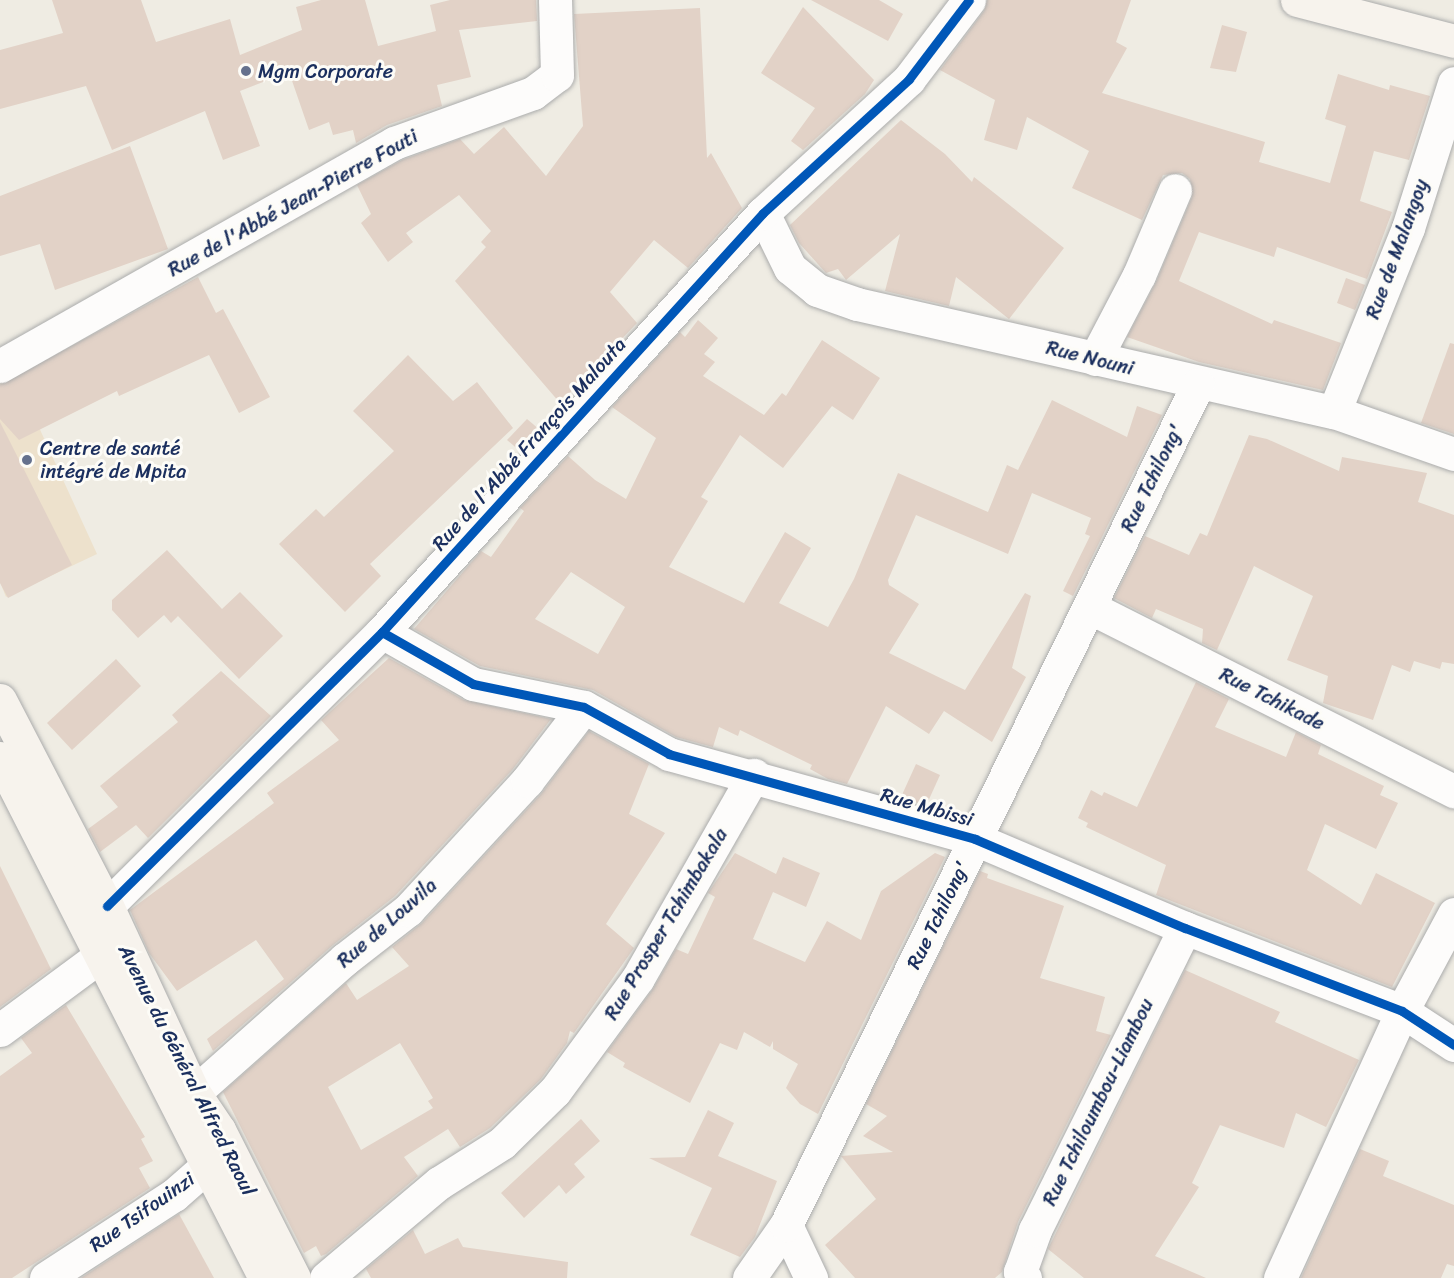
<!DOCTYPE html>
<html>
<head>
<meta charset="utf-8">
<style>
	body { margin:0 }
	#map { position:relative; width:1454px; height:1278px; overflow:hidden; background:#efece3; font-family:Sriracha,sans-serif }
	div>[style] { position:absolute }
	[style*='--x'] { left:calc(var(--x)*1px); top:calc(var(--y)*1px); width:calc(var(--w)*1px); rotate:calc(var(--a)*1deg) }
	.built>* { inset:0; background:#ede1cc }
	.building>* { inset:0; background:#e2d2c7 }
	.roads { filter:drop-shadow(0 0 2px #abacac) drop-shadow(0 0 2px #abacac) }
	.street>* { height:33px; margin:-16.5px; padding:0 16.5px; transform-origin:16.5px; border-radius:16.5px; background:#fdfcfb }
	.secondary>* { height:33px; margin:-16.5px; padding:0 16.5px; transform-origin:16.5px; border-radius:16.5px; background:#f7f3ed }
	.cycleway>* { height:9px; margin:-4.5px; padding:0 4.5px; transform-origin:4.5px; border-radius:4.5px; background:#0057b8 }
	.dots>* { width:16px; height:16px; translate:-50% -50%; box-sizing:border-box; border:3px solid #fdfcf7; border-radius:50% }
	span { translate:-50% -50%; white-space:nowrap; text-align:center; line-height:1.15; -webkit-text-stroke:6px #fdfcf7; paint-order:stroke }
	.poi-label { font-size:20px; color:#1b2f5e }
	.left { translate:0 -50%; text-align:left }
	.street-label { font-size:20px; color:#1b2f5e }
</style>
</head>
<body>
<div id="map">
	<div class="built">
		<div style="clip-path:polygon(9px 362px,97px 554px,6px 597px,0 582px,0 366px)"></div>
	</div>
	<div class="building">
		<div style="clip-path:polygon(52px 0,141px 0,156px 42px,230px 19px,240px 55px,302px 30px,296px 7px,321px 0,365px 0,378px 46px,436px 31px,430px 5px,450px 0,536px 0,537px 21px,459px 30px,471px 77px,437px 85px,442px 106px,387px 125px,356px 143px,353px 130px,333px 135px,329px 122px,309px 130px,289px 72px,240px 91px,260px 146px,223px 160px,205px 111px,112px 150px,86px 86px,0 109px,0 50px,63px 33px)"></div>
		<div style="clip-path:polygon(811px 0,879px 0,903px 14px,888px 41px)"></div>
		<div style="clip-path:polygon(987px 0,1131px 0,1116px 42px,1127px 48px,1102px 93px,1265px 142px,1259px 162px,1330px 183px,1346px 126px,1325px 119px,1338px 74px,1389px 90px,1390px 85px,1430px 96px,1409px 160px,1374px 151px,1360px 201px,1392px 212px,1367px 279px,1277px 247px,1274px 257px,1199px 232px,1179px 281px,1272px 324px,1274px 320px,1341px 343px,1323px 390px,1199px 362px,1127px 337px,1156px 282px,1192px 197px,1190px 179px,1182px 173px,1163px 175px,1142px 220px,1072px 188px,1089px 151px,1027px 117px,1017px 150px,984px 140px,995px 100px,940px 70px,984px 11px)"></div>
		<div style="clip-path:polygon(803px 7px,874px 80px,865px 94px,803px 150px,791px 141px,815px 108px,761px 73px)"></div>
		<div style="clip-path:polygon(700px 8px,707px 158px,711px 153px,742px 208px,688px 268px,654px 240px,610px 292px,637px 323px,560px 403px,455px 281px,486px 247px,481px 242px,491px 231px,459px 195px,406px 233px,413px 242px,388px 262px,361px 223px,371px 214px,357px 185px,402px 160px,460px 139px,474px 154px,504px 127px,546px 176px,583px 126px,574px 14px)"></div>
		<div style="clip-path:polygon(1222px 25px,1247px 32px,1236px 72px,1210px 68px)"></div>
		<div style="clip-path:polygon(901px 120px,945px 154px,972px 182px,974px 177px,1064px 248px,1009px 319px,956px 277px,949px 306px,885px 291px,900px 234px,846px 280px,838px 269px,826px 273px,799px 243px,790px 225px)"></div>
		<div style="clip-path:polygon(130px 146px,168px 249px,55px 290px,40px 244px,0 256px,0 196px)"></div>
		<div style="clip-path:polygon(198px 277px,216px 313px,223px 309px,270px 397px,239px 413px,209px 355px,119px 396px,117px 391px,19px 440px,0 419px,0 385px)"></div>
		<div style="clip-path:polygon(1346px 278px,1365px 285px,1355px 310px,1337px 303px)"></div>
		<div style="clip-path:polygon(evenodd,698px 320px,718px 338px,704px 354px,715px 362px,703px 376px,764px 415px,782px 393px,786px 396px,822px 340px,880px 378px,853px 420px,832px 406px,783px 468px,740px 435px,701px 497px,708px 501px,669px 567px,744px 603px,785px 532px,811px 548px,779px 603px,828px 627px,854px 579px,898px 473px,988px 512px,1007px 465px,1018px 470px,1052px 400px,1127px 437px,1137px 406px,1162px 415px,1073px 596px,1063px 591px,1090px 536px,1085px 534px,1091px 518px,1032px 493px,1008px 554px,916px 515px,888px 580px,889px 585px,919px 604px,889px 653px,965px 690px,1025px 593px,1031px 596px,1012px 668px,1026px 677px,992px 742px,944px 711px,929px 734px,886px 706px,847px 784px,828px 779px,810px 769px,812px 765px,740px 730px,738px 736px,719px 727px,713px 747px,676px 737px,593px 690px,480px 666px,414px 629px,481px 551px,491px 557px,524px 511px,520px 508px,568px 456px,595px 480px,626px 499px,656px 438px,612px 407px,680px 332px,685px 337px,698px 320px,571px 572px,625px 607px,598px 654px,535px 619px,571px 572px)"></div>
		<div style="clip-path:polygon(1450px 343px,1454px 344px,1454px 434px,1421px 423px)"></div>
		<div style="clip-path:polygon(408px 355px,453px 401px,477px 382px,513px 428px,370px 564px,381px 576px,345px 612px,279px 544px,316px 509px,324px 517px,394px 451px,353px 411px)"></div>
		<div style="clip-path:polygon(527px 419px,540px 430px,521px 452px,507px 440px)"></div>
		<div style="clip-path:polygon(0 422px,72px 565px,8px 598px,0 583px)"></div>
		<div style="clip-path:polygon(1249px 435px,1267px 439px,1339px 471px,1342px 457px,1427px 473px,1418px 502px,1454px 515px,1454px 664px,1442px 662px,1440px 669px,1414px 661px,1410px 672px,1392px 665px,1373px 720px,1323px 703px,1328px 676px,1287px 660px,1313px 596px,1254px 566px,1217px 650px,1202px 643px,1203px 629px,1156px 609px,1152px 618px,1114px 598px,1145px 536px,1189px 555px,1200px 533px,1207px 536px)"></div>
		<div style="clip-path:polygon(167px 550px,222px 609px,240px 592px,283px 636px,239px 679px,178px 616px,171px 623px,164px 615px,138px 638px,112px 610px,112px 600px)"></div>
		<div style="clip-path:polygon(389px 658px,464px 700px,551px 719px,513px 769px,395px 896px,333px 945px,213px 1051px,207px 1039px,284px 979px,256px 940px,177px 991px,149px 953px,130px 910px,274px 803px,267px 793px,339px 740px,321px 720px)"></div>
		<div style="clip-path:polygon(116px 659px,141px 686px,72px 750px,47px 723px)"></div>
		<div style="clip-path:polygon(221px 671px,271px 716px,148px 838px,136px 825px,100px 852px,88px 829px,118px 807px,100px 786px,178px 722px,172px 715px)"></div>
		<div style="clip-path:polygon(1196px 682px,1229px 699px,1215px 727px,1286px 757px,1296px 732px,1321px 745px,1318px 754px,1384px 786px,1380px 795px,1398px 803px,1376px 849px,1325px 824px,1307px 870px,1361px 905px,1376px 873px,1435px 903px,1392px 987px,1156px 895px,1166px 865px,1086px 827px,1088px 823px,1078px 818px,1091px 790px,1102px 796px,1104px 792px,1137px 807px)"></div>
		<div style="clip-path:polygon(evenodd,589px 731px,649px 764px,629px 814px,665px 833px,606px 924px,634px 948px,574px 1033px,570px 1031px,567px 1043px,541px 1079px,490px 1128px,460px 1147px,448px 1129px,404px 1157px,418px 1176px,326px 1254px,321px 1256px,316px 1246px,304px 1253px,223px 1092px,346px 983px,357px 1000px,409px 966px,392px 947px,422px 923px,541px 794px,589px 731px,400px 1043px,433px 1098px,428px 1101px,433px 1108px,361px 1150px,328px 1087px,400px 1043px)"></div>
		<div style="clip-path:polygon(916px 764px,940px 775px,926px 806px,901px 797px)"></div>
		<div style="clip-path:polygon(735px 853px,776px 874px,783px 857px,820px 873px,806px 907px,773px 892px,753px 939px,805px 962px,827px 921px,861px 940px,881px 891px,935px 853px,945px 857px,818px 1114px,800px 1104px,786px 1088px,798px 1064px,773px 1049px,773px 1041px,770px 1047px,744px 1032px,737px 1050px,720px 1043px,690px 1103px,623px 1067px,625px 1063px,607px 1052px,653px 989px,676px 949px,688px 954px,715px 897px,708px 893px)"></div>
		<div style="clip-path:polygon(0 866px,51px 969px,0 1007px)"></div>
		<div style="clip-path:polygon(980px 871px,988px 874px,987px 878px,1064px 906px,1040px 978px,1105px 997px,1096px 1031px,1111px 1035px,1018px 1222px,1002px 1272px,995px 1278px,855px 1278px,825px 1245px,876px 1199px,841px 1156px,893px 1152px,863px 1136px,887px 1116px,866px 1104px)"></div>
		<div style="clip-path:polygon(1185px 970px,1280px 1012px,1275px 1022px,1359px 1060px,1326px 1127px,1296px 1113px,1284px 1148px,1220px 1125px,1192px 1183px,1199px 1187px,1155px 1256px,1206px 1278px,1084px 1278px,1048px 1249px)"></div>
		<div style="clip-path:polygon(66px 1005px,145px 1137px,141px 1139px,153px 1161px,139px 1168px,150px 1188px,12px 1278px,0 1278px,0 1076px,32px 1053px,21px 1038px)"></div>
		<div style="clip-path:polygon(708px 1110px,734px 1123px,718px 1156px,777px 1181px,755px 1237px,740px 1257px,690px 1235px,712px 1188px,649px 1158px,685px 1157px)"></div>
		<div style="clip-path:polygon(581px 1119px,600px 1141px,574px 1164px,585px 1177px,566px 1194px,559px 1185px,524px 1218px,501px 1193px)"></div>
		<div style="clip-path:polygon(1360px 1149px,1389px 1161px,1383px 1176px,1454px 1205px,1454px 1266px,1447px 1264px,1441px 1278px,1301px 1278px)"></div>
		<div style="clip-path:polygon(179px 1214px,214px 1278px,81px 1278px)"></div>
		<div style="clip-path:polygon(413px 1230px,425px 1254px,458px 1238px,463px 1247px,568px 1262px,567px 1278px,371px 1278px,366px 1269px)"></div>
	</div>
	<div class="roads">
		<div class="street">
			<div style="--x:763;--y:213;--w:61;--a:63.9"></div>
			<div style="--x:790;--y:268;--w:35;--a:39"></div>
			<div style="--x:817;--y:290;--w:42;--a:19.3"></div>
			<div style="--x:857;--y:304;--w:489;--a:12.8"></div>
			<div style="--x:1334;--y:412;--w:127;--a:19.3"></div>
			<div style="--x:1095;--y:359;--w:95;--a:-62.4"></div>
			<div style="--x:1139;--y:275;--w:92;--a:-67"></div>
			<div style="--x:0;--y:366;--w:453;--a:-29.5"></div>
			<div style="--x:394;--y:143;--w:148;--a:-19.8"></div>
			<div style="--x:533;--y:93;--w:30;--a:-37"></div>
			<div style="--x:557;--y:75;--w:75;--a:-91.5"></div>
			<div style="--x:1334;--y:412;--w:198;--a:-68.1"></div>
			<div style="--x:1408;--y:228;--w:152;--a:-72.4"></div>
			<div style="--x:1089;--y:607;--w:409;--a:26.8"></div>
			<div style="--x:382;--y:632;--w:105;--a:29.7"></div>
			<div style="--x:473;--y:684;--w:113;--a:11.7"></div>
			<div style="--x:584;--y:707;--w:97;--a:28.9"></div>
			<div style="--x:669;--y:754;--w:318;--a:15.5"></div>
			<div style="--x:975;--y:839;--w:228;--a:23"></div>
			<div style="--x:1185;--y:928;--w:232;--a:20.9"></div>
			<div style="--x:1402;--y:1011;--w:62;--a:33.2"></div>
			<div style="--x:107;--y:906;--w:388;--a:-44.9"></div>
			<div style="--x:382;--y:632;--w:566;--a:-47.72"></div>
			<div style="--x:763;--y:213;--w:198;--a:-42.5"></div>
			<div style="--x:909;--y:79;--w:99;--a:-52.8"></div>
			<div style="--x:0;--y:1030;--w:124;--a:-36.5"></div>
			<div style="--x:194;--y:1093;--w:202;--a:-41.6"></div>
			<div style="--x:345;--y:959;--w:80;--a:-37.9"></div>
			<div style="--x:408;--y:910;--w:176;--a:-47.3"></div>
			<div style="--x:527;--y:781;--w:93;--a:-52.4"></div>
			<div style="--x:786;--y:1225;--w:59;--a:64.7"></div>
			<div style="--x:46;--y:1278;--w:153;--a:-33"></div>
			<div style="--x:174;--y:1195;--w:44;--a:-41.3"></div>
			<div style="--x:326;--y:1278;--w:148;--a:-40.1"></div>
			<div style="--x:439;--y:1183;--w:75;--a:-32.4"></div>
			<div style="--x:502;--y:1143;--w:74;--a:-44.5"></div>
			<div style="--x:555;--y:1091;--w:140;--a:-53.7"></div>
			<div style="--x:638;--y:978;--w:234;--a:-60.3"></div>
			<div style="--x:749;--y:1278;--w:65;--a:-55.1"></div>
			<div style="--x:786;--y:1225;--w:936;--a:-63.9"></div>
			<div style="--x:1025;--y:1278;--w:8;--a:-130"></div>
			<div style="--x:1020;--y:1272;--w:45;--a:-70.3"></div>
			<div style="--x:1035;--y:1230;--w:337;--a:-63.6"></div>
			<div style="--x:1280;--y:1278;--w:294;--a:-65.4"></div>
			<div style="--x:1402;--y:1011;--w:110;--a:-61.8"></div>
		</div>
		<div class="secondary">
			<div style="--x:1297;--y:0;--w:162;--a:14.6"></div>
			<div style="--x:0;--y:700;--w:232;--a:62.6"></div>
			<div style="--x:107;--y:906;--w:206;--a:65.1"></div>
			<div style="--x:194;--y:1093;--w:45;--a:56"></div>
			<div style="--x:219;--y:1130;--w:166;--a:63.1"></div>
			<div style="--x:0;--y:758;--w:584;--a:63"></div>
		</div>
	</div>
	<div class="cycleway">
		<div style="--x:382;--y:632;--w:105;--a:29.7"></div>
		<div style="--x:473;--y:684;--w:113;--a:11.7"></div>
		<div style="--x:584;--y:707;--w:97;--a:28.9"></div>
		<div style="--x:669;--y:754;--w:318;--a:15.5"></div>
		<div style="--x:975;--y:839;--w:228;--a:23"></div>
		<div style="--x:1185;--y:928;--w:232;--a:20.9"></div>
		<div style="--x:1402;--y:1011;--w:62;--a:33.2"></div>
		<div style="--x:107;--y:906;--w:388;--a:-44.9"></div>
		<div style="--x:382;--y:632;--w:566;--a:-47.72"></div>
		<div style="--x:763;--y:213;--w:198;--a:-42.5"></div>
		<div style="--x:909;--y:79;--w:99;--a:-52.8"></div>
	</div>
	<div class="dots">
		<div style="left:246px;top:71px;background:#65718d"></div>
		<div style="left:27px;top:460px;background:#65718d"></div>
	</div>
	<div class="poi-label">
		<span class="left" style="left:258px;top:71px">Mgm Corporate</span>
		<span class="left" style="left:40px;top:460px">Centre de santé<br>intégré de Mpita</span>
	</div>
	<div class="street-label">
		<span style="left:293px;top:203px;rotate:-29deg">Rue de l'Abbé Jean-Pierre Fouti</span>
		<span style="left:1397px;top:249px;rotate:-70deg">Rue de Malangoy</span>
		<span style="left:1090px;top:358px;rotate:14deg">Rue Nouni</span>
		<span style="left:529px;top:444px;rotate:-48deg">Rue de l'Abbé François Malouta</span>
		<span style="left:1152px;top:478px;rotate:-64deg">Rue Tchilong'</span>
		<span style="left:1272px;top:699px;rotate:27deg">Rue Tchikade</span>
		<span style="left:927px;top:807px;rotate:16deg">Rue Mbissi</span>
		<span style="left:938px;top:915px;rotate:-64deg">Rue Tchilong'</span>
		<span style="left:387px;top:923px;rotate:-41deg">Rue de Louvila</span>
		<span style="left:666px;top:924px;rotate:-59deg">Rue Prosper Tchimbakala</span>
		<span style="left:187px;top:1070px;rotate:63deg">Avenue du Général Alfred Raoul</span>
		<span style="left:1098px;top:1102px;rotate:-64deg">Rue Tchiloumbou-Liambou</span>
		<span style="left:142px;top:1212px;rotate:-35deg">Rue Tsifouinzi</span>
	</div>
</div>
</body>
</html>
